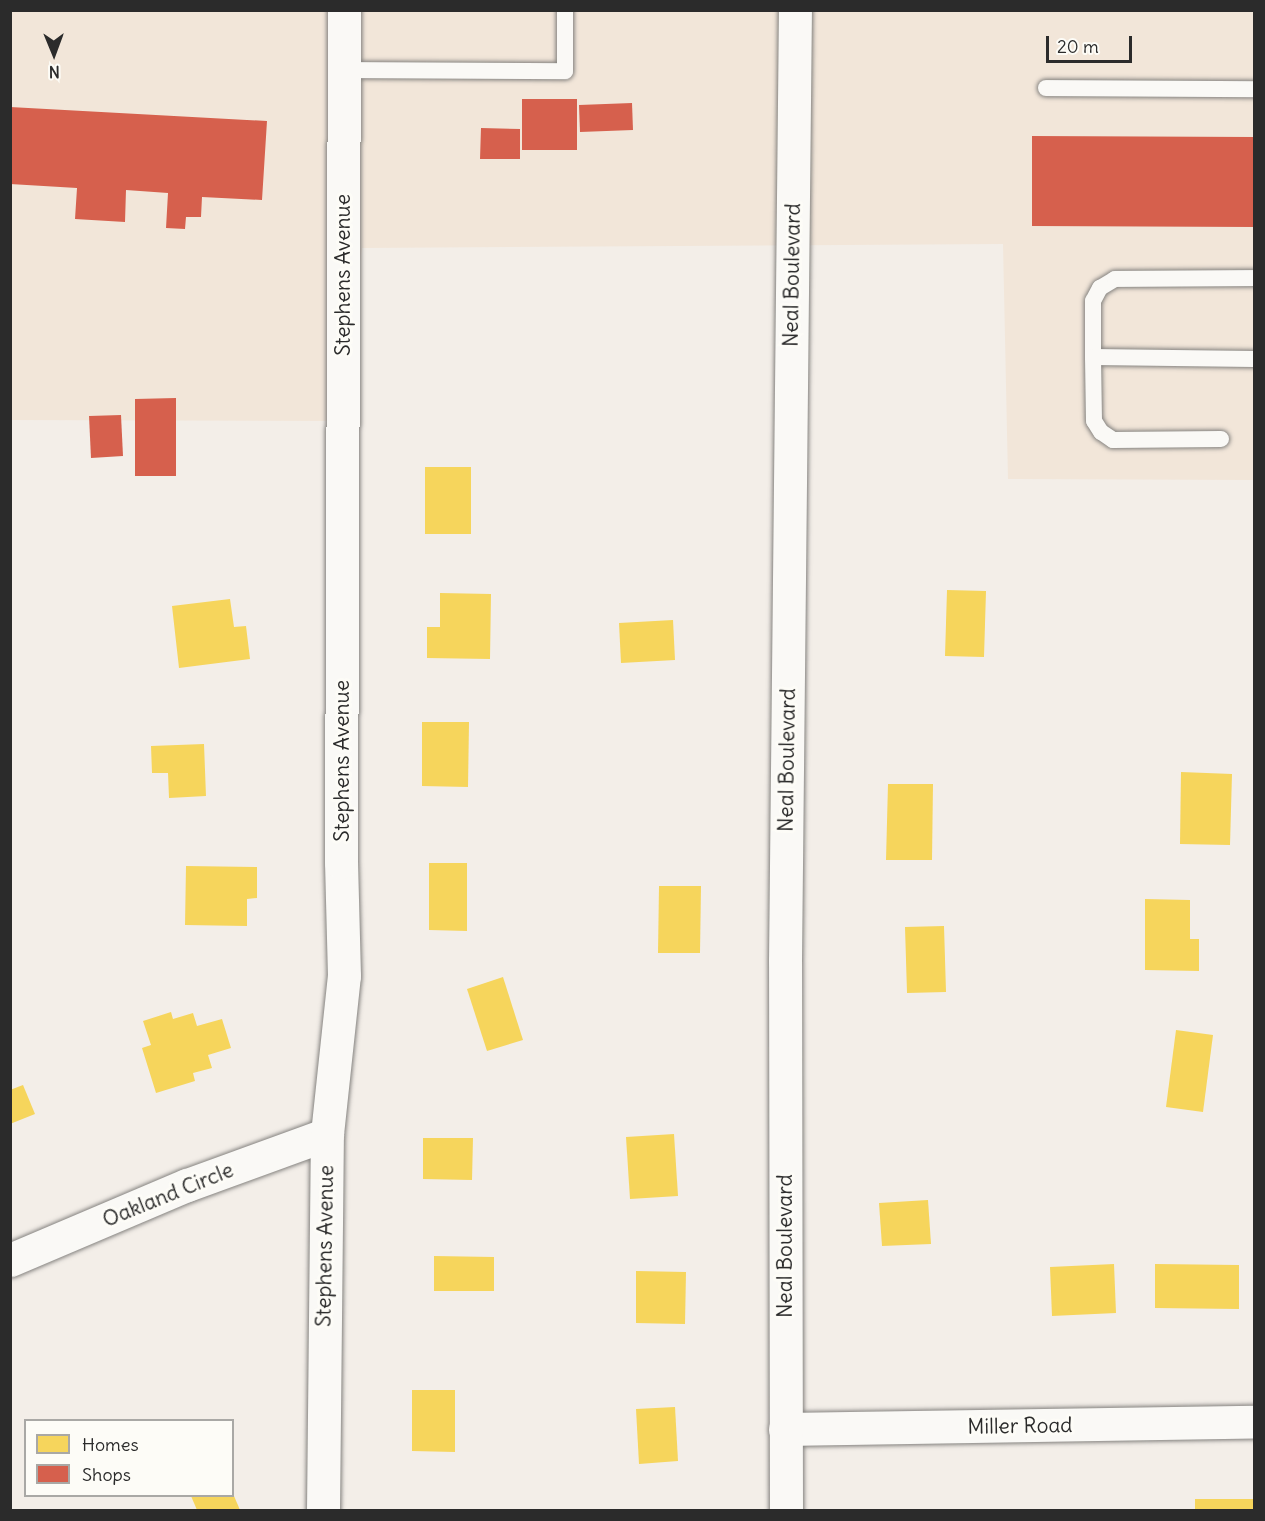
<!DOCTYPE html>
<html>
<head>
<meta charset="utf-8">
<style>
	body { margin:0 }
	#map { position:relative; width:1265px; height:1521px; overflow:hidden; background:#f3eee8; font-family:Delius,sans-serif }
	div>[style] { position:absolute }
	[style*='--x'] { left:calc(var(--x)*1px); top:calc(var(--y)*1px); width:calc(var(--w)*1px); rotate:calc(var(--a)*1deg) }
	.built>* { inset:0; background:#f2e6d9 }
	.homes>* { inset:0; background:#f6d55c }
	.shops>* { inset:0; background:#d6604d }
	.roads { filter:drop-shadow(0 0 2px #858380) drop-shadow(0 0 2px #858380) }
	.service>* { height:16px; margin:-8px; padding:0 8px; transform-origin:8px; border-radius:8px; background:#faf9f6 }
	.minor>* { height:33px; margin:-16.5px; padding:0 16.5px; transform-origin:16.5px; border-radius:16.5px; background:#faf9f6 }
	span { translate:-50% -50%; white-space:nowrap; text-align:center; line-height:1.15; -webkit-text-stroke:6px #fdfcf7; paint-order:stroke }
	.street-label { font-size:21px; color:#2b2b2b }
	.frame { position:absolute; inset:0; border:12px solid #2b2b2b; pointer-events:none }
	.legend { position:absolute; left:24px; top:1419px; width:210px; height:78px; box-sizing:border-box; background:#fdfcf7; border:2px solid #a9a8a5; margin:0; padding:8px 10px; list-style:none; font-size:18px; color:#2b2b2b }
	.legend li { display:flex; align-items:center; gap:12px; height:30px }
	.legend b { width:30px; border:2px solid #a9a8a5 }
	.north { position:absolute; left:24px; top:24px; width:60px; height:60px; -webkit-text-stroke:4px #fdfcf7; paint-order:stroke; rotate:179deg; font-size:16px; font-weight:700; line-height:24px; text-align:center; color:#2b2b2b }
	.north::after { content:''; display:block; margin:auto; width:21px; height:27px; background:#2b2b2b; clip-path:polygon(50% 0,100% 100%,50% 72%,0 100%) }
	.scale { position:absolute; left:1046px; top:36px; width:86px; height:27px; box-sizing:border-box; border:3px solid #2b2b2b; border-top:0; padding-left:8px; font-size:18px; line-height:21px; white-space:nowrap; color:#2b2b2b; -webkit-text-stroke:4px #fdfcf7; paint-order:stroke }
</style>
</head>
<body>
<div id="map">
	<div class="built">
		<div style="clip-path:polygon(11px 11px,1254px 11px,1254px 480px,1008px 479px,1003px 244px,362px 248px,337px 421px,11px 420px)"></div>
	</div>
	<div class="homes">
		<div style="clip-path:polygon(425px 467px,471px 467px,471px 534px,425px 534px)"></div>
		<div style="clip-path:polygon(947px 590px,986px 591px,984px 657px,945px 656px)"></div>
		<div style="clip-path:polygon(440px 593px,491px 594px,490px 659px,427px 658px,427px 627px,440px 627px)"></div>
		<div style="clip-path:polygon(230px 599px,234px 627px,246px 626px,250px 659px,179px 668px,172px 606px)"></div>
		<div style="clip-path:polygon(673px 620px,675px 660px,621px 663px,619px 623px)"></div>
		<div style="clip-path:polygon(422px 722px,469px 722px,468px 787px,422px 786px)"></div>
		<div style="clip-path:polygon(204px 744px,206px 796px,169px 798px,168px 773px,152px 773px,151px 746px)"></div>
		<div style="clip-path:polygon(1181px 772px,1232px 774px,1230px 845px,1180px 844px)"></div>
		<div style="clip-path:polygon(888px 784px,933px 784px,932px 860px,886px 860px)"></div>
		<div style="clip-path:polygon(429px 863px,467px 863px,467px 931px,429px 930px)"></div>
		<div style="clip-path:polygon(186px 866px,257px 867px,257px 898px,247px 899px,247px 926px,185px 925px)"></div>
		<div style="clip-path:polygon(659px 886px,701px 886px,700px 953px,658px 953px)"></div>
		<div style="clip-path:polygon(1145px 899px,1190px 900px,1190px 939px,1199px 939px,1199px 971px,1145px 970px)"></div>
		<div style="clip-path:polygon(944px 926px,946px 992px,907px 993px,905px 927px)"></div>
		<div style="clip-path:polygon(503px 977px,523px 1040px,487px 1051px,467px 989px)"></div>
		<div style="clip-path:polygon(171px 1012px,173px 1019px,193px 1013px,197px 1026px,222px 1019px,231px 1048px,208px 1055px,212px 1068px,193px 1073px,195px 1081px,156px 1093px,142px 1048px,151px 1045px,143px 1021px)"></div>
		<div style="clip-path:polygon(1176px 1030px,1213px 1035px,1203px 1112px,1166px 1107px)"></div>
		<div style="clip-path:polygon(23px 1085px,35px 1114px,10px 1124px,10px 1090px)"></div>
		<div style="clip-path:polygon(674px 1134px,678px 1196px,630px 1199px,626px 1137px)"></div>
		<div style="clip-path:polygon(423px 1138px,473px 1138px,472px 1180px,423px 1179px)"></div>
		<div style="clip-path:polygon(928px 1200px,931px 1244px,882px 1246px,879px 1203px)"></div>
		<div style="clip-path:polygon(434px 1256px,494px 1257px,494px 1291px,434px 1291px)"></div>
		<div style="clip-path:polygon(1114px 1264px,1116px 1313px,1052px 1316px,1050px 1267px)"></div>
		<div style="clip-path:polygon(1155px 1264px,1239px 1265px,1239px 1309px,1155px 1308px)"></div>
		<div style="clip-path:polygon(636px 1271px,686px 1272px,685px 1324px,636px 1323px)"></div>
		<div style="clip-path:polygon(412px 1390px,455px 1390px,455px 1452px,412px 1451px)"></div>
		<div style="clip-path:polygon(675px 1407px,678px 1461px,639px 1464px,636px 1409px)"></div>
		<div style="clip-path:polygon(191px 1496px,234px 1496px,240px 1510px,197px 1510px)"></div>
		<div style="clip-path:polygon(1195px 1499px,1253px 1499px,1253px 1510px,1195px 1510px)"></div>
	</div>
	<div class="shops">
		<div style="clip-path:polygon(522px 99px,577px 99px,577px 150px,522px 150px)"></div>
		<div style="clip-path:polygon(632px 103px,633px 130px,580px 132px,579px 105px)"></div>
		<div style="clip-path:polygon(10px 107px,267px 121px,262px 200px,202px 197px,201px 217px,186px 217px,185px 229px,166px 228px,168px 193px,126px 190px,125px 222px,75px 219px,77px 188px,10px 184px)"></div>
		<div style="clip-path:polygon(481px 128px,520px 129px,520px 159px,480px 159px)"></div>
		<div style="clip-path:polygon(1032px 136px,1254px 137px,1254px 227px,1032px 226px)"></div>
		<div style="clip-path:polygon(176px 398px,176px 476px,135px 476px,135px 399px)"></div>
		<div style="clip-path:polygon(121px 415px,123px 456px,91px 458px,89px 416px)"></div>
	</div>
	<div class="roads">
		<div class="service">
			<div style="--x:343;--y:70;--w:222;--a:0.3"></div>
			<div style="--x:565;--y:71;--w:61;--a:-90"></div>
			<div style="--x:1046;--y:88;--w:208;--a:0.3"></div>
			<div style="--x:1093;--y:357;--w:56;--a:-90"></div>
			<div style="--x:1093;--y:301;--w:15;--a:-62"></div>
			<div style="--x:1100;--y:288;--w:17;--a:-31"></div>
			<div style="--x:1115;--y:279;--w:139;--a:-0.4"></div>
			<div style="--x:1221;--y:439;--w:108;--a:179.5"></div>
			<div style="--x:1113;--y:440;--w:14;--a:-146"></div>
			<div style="--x:1101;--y:432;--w:13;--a:-122"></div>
			<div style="--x:1094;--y:421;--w:64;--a:-90.9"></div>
			<div style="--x:1093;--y:357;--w:161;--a:0.7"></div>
		</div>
		<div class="minor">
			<div style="--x:10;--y:1260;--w:192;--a:-23"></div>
			<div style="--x:187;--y:1185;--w:149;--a:-20"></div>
			<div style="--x:785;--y:1429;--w:469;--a:-0.9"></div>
			<div style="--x:323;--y:1510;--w:376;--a:-89.4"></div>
			<div style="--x:327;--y:1134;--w:159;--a:-83.9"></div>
			<div style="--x:344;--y:976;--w:114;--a:-91.5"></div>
			<div style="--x:341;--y:862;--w:852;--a:-89.8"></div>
			<div style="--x:786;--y:1510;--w:549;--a:-90.1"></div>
			<div style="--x:785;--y:961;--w:951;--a:-89.4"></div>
		</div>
	</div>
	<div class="street-label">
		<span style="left:343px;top:275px;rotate:-90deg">Stephens Avenue</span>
		<span style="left:792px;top:275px;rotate:-89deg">Neal Boulevard</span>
		<span style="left:787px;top:760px;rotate:-89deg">Neal Boulevard</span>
		<span style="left:342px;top:761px;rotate:-90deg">Stephens Avenue</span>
		<span style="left:168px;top:1195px;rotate:-22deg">Oakland Circle</span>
		<span style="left:325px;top:1246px;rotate:-89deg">Stephens Avenue</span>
		<span style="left:785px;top:1246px;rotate:-90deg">Neal Boulevard</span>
		<span style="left:1020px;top:1426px;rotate:-1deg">Miller Road</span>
	</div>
	<div class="frame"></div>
	<ul class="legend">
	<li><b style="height:16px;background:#f6d55c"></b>Homes</li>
	<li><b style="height:16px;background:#d6604d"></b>Shops</li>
	</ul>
	<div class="north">N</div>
	<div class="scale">20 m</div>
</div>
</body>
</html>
